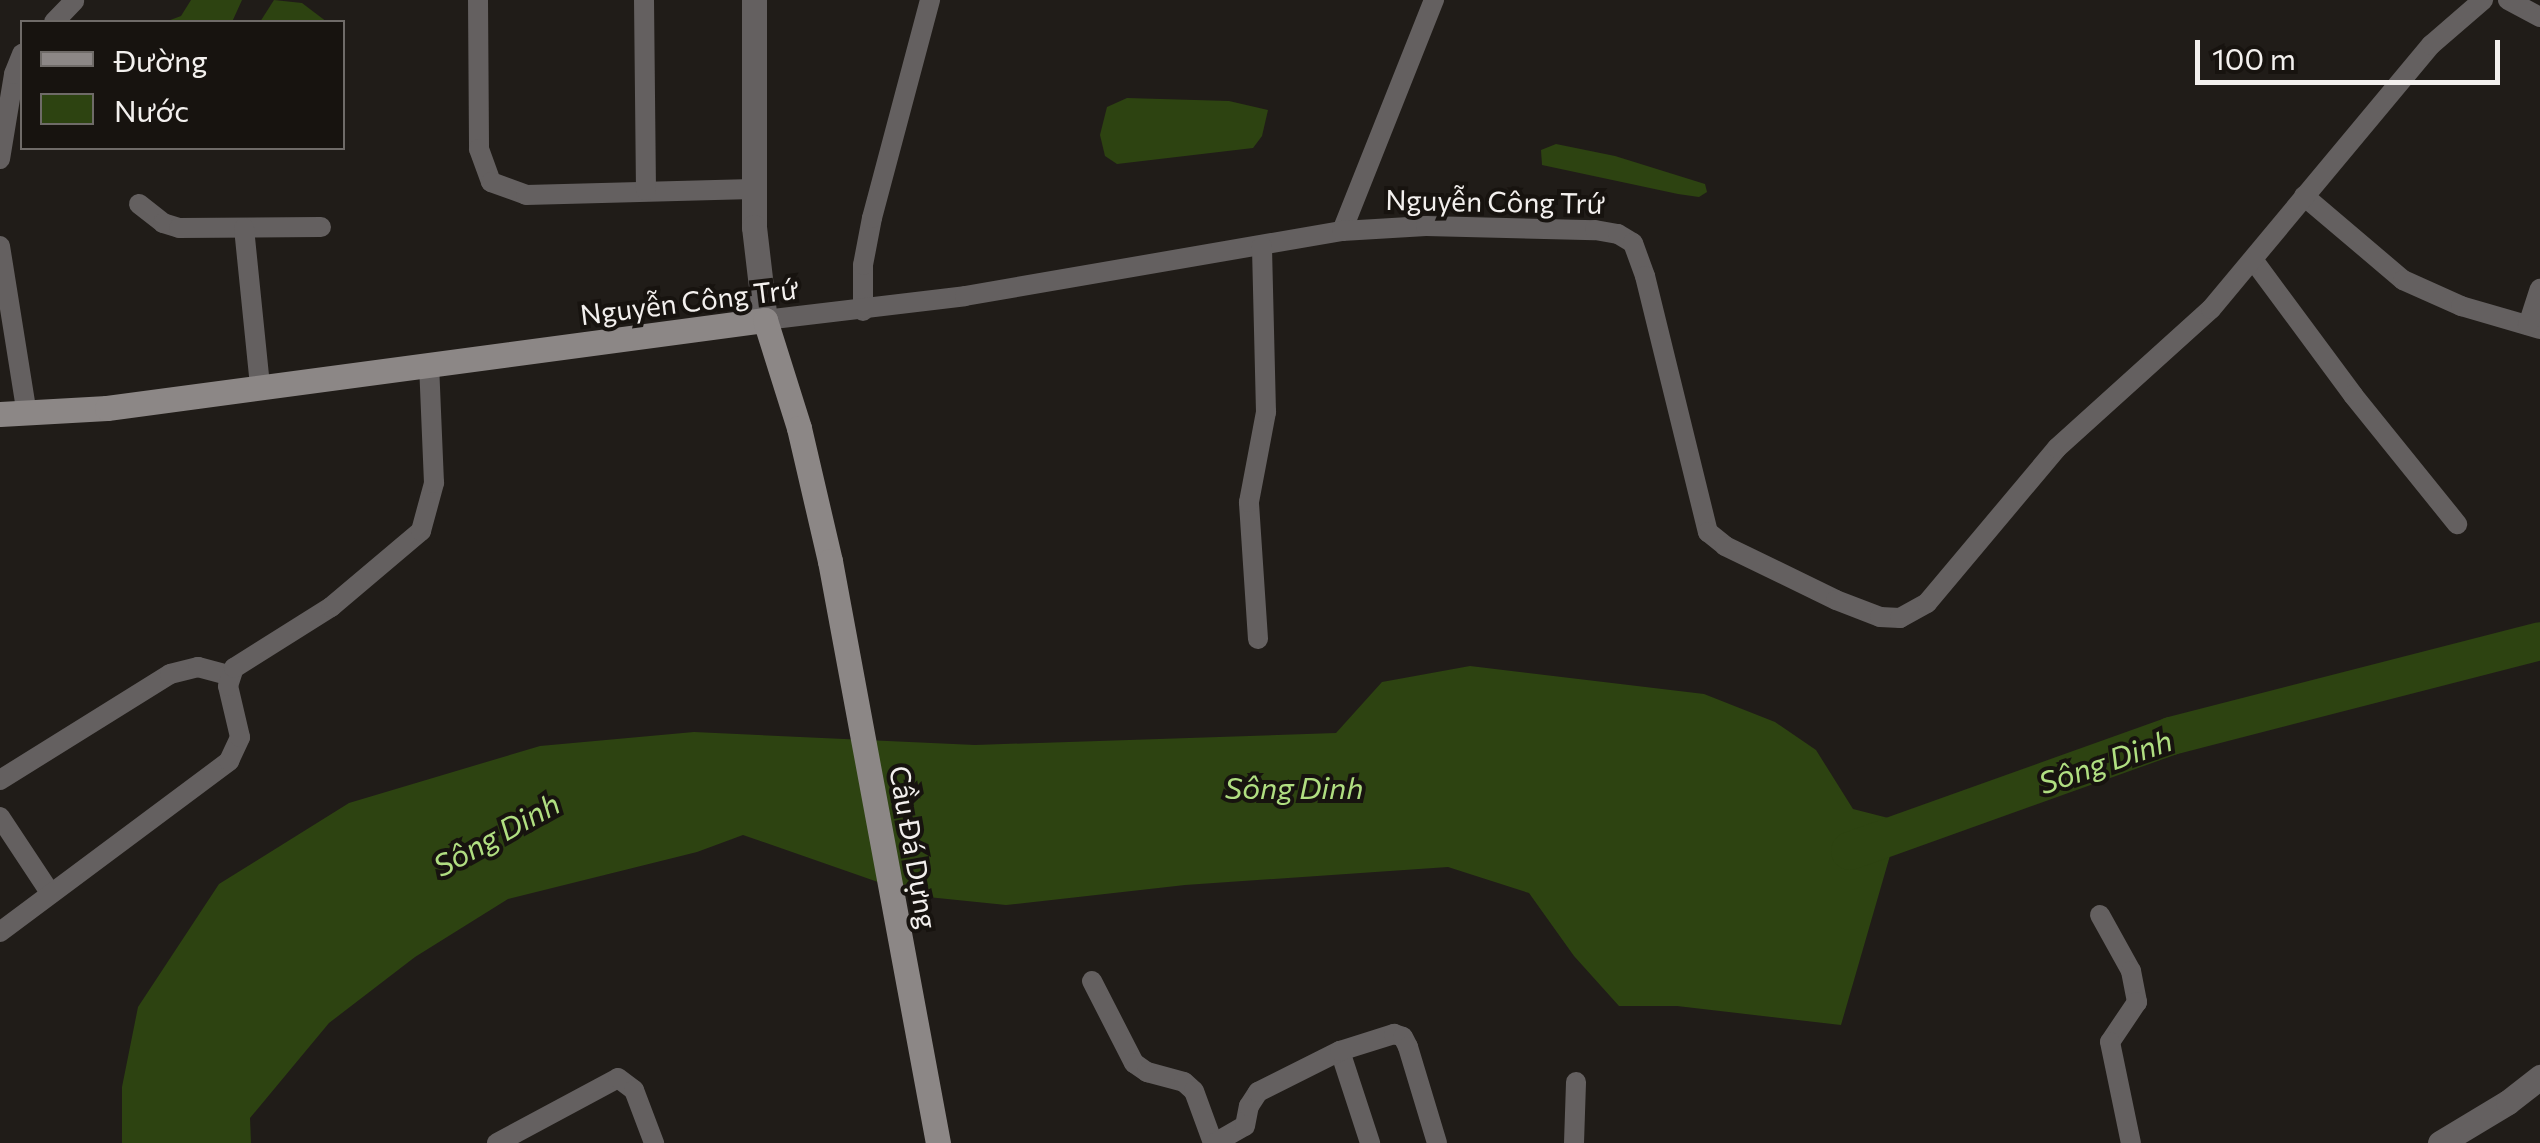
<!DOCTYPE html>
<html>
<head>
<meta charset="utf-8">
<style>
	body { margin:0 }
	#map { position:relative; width:2540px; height:1143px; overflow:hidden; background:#201c18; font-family:Commissioner,sans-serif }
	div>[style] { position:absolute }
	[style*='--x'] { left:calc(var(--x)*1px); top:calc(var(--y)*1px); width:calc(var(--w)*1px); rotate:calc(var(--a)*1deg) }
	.water>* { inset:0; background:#2d4311 }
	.river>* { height:38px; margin:-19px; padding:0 19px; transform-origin:19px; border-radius:19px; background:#2d4311 }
	.minor>* { height:20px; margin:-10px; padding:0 10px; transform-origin:10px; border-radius:10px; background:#646060 }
	.tertiary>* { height:25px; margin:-12.5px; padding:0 12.5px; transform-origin:12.5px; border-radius:12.5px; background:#646060 }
	.secondary>* { height:25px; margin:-12.5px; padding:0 12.5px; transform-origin:12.5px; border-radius:12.5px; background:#8c8786 }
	span { translate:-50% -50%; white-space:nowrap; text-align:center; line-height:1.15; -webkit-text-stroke:8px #17130f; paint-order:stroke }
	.street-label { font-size:28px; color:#f3f0ee }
	.water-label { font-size:30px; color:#b0de81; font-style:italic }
	.legend { position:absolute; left:20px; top:20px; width:325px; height:130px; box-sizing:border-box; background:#17130f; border:2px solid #6f6b68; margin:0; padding:12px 18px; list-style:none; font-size:30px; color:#f3f0ee }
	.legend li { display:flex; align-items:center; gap:20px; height:50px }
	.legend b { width:50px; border:2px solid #6f6b68 }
	.scale { position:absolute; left:2195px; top:40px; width:305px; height:45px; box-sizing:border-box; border:5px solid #f3f0ee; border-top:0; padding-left:12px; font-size:30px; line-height:35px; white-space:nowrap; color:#f3f0ee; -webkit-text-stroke:8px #17130f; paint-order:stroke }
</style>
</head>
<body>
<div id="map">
	<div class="water">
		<div style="clip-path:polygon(191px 0,242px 0,232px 22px,165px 22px,181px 16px)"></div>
		<div style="clip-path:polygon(274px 0,302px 3px,327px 22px,260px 22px)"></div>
		<div style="clip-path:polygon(1127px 98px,1229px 101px,1268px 110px,1262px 136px,1253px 148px,1117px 164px,1105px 156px,1100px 135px,1107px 107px)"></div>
		<div style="clip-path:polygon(1556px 144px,1615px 156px,1705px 184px,1707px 192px,1699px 197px,1678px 194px,1542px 165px,1541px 150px)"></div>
		<div style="clip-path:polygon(1470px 666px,1704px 694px,1775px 722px,1816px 750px,1853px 809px,1900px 821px,1841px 1025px,1677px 1006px,1619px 1006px,1574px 956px,1529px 893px,1448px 867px,1185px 885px,1006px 905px,918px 896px,743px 835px,697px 852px,508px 899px,415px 957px,329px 1023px,250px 1118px,251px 1143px,122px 1143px,122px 1087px,138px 1007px,219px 884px,349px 803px,540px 746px,694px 732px,975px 745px,1336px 733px,1382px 682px)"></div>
	</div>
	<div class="river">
		<div style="--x:1850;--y:851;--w:341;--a:-19.7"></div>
		<div style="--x:2171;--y:736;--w:381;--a:-14.4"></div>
	</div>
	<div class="minor">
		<div style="--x:478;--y:0;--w:149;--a:89.6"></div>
		<div style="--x:479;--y:149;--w:35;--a:70"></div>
		<div style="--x:491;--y:182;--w:37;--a:20"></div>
		<div style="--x:526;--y:195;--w:227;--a:-1.5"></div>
		<div style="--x:644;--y:0;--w:190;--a:89.4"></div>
		<div style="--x:2508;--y:0;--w:36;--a:28"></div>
		<div style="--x:54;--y:22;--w:29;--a:-46"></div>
		<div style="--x:0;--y:159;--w:86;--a:-80.6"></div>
		<div style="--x:14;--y:74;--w:22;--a:-68"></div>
		<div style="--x:2304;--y:196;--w:130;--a:40.3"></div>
		<div style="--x:2403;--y:280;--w:64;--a:24.1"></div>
		<div style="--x:2461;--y:306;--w:82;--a:16.2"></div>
		<div style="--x:139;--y:204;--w:31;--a:38"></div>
		<div style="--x:163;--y:223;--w:17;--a:17"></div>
		<div style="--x:179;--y:228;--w:142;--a:-0.4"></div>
		<div style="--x:244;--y:228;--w:158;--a:84.2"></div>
		<div style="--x:1342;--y:231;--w:249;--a:-68.3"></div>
		<div style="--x:0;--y:246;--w:171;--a:80.9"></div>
		<div style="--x:2254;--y:261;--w:167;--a:53.5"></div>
		<div style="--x:2353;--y:395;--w:166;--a:51.1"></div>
		<div style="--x:863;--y:311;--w:46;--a:-90"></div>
		<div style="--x:863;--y:265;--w:48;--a:-79.2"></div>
		<div style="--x:872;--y:218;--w:226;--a:-75.1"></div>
		<div style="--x:765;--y:320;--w:201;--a:-6.8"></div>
		<div style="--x:965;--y:296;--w:383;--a:-9.8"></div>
		<div style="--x:1342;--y:231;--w:84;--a:-3.4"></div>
		<div style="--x:1426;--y:226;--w:169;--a:1.4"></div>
		<div style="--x:1595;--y:230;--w:23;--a:10"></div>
		<div style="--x:1618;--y:234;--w:17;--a:31"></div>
		<div style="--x:1633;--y:243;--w:35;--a:70"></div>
		<div style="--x:1645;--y:276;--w:264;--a:76.2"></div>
		<div style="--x:1708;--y:532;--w:22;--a:39"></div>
		<div style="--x:1725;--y:546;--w:123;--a:25.9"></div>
		<div style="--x:1836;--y:600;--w:47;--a:21.1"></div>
		<div style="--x:1880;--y:617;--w:20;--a:3"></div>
		<div style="--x:1900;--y:618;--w:31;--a:-29"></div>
		<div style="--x:1927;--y:603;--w:202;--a:-50"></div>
		<div style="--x:2057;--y:448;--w:207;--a:-42.1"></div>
		<div style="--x:2211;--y:309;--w:344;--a:-50.2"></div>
		<div style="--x:2431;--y:45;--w:69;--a:-40.9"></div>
		<div style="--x:2528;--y:325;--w:38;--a:-72"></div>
		<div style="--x:1258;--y:639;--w:137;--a:-93.8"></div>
		<div style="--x:1249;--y:502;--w:92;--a:-79.3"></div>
		<div style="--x:1266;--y:412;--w:166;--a:-91.4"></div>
		<div style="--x:0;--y:780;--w:200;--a:-31.9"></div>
		<div style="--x:170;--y:674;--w:29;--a:-14"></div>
		<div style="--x:198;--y:667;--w:31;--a:15"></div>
		<div style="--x:0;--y:817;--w:92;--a:56.5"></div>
		<div style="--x:2100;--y:915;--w:64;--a:61"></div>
		<div style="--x:2131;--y:971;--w:32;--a:79"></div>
		<div style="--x:2137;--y:1002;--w:48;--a:124"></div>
		<div style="--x:2110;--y:1042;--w:103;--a:78.3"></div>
		<div style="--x:0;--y:932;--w:286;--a:-36.7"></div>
		<div style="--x:229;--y:761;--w:26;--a:-65"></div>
		<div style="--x:240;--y:737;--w:52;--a:-103.2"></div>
		<div style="--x:228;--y:686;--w:19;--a:-72"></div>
		<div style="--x:234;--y:668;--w:115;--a:-32.2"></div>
		<div style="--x:331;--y:607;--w:118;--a:-40.2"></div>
		<div style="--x:421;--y:531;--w:50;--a:-74.8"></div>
		<div style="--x:434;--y:483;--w:117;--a:-92.4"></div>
		<div style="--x:1092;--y:981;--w:92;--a:62.9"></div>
		<div style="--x:1134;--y:1063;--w:16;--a:35"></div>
		<div style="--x:1147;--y:1072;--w:38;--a:15"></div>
		<div style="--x:1184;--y:1082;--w:13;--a:42"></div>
		<div style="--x:1194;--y:1091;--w:55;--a:69.9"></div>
		<div style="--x:1340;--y:1051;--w:97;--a:71.9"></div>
		<div style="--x:497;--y:1143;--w:137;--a:-28.2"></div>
		<div style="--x:618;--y:1078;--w:20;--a:37"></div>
		<div style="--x:634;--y:1090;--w:57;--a:69.3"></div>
		<div style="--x:1215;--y:1143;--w:34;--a:-30"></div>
		<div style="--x:1245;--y:1126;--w:20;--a:-79"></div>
		<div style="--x:1249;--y:1106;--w:17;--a:-57"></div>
		<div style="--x:1258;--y:1092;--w:92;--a:-26.6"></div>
		<div style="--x:1340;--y:1051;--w:57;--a:-17.5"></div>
		<div style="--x:1394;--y:1034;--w:9;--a:18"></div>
		<div style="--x:1403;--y:1037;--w:11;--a:63"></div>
		<div style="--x:1408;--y:1047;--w:100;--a:73.2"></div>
		<div style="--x:1574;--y:1143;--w:61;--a:-88.1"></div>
	</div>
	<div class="tertiary">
		<div style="--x:754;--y:0;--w:227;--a:90"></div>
		<div style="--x:754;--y:227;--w:94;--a:83.3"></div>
		<div style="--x:2440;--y:1143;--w:79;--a:-31.1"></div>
		<div style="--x:2508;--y:1102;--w:41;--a:-38"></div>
	</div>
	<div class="secondary">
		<div style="--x:0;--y:414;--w:107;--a:-3.2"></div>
		<div style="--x:107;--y:408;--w:664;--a:-7.62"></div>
		<div style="--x:765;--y:320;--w:113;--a:72.5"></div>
		<div style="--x:799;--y:428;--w:137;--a:76.9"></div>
		<div style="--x:830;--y:561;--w:592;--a:79.49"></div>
	</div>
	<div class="street-label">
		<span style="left:1495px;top:201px;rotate:1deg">Nguyễn Công Trứ</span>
		<span style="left:689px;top:301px;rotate:-7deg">Nguyễn Công Trứ</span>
		<span style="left:914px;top:847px;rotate:80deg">Cầu Đá Dựng</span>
	</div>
	<div class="water-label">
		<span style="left:2105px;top:761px;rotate:-19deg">Sông Dinh</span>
		<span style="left:1294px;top:787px">Sông Dinh</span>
		<span style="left:496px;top:834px;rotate:-29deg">Sông Dinh</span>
	</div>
	<ul class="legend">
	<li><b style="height:12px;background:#8c8786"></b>Đường</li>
	<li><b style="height:28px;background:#2d4311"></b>Nước</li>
	</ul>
	<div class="scale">100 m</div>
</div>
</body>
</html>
